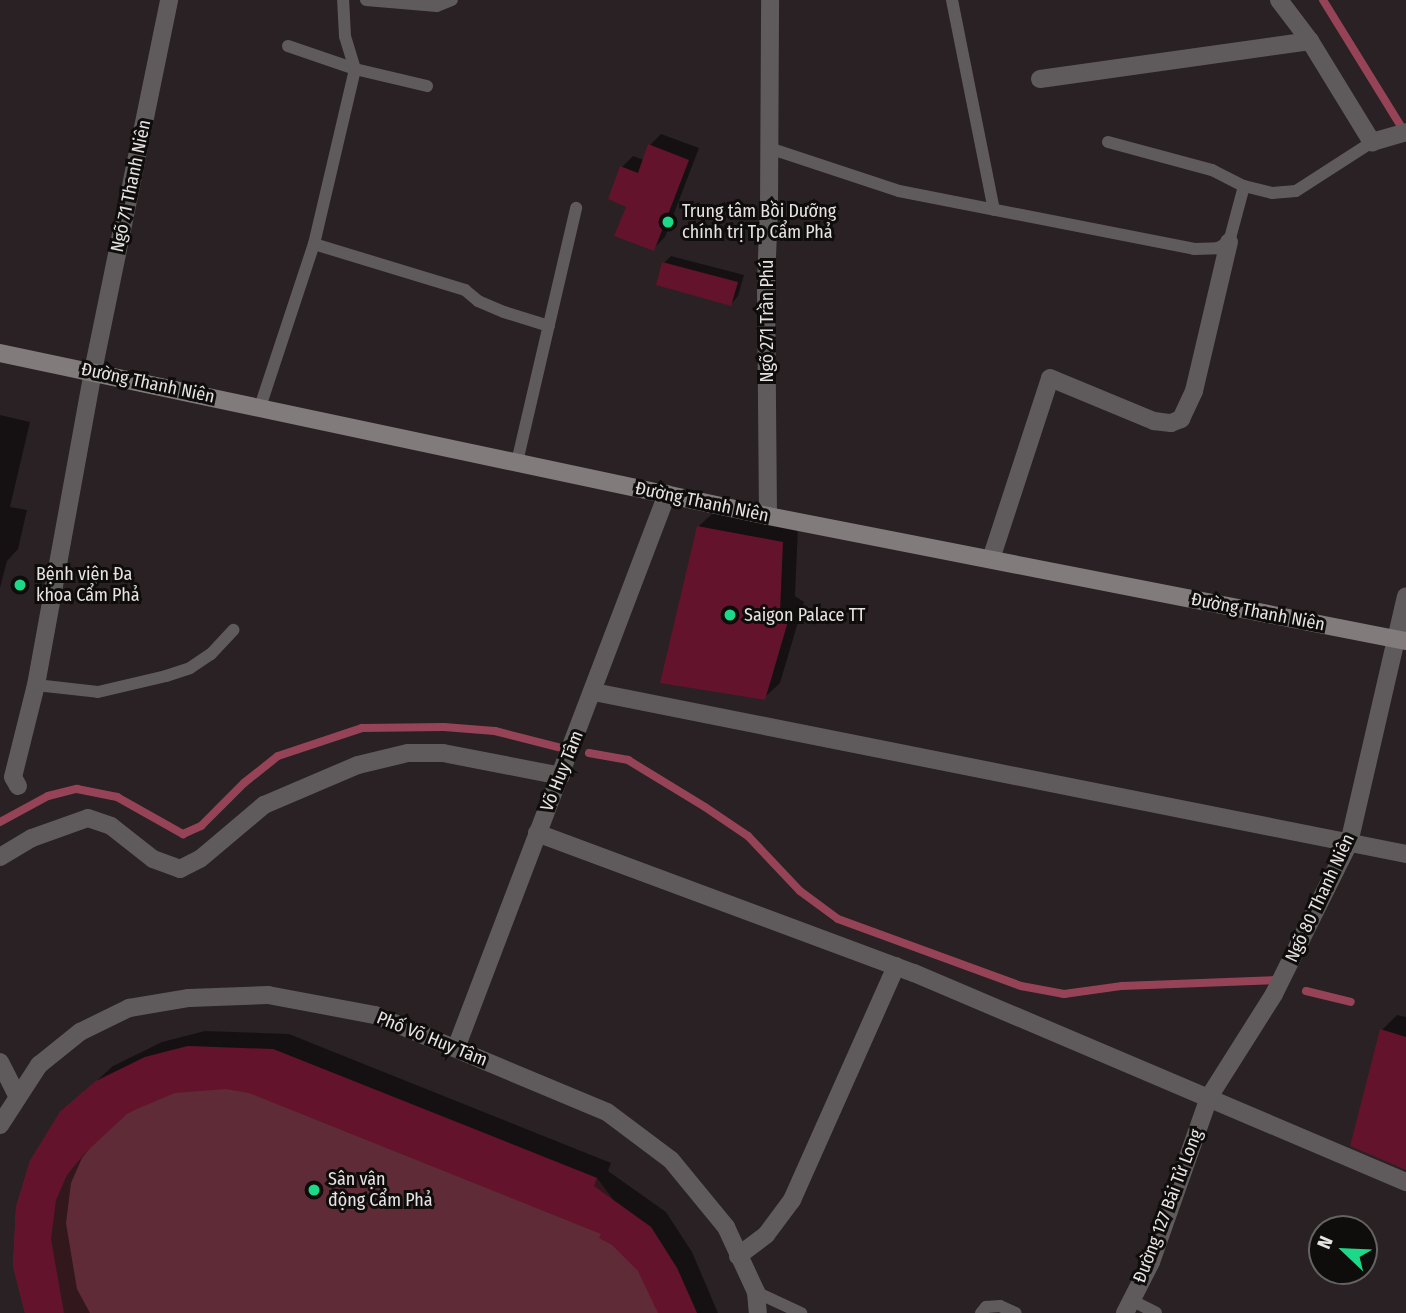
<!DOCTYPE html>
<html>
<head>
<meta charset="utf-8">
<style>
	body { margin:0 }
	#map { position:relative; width:1406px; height:1313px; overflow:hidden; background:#292123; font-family:"Fira Sans Condensed",sans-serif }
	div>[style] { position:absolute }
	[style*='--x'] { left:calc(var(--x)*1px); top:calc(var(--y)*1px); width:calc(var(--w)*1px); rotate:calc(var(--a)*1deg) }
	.green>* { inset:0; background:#5f2b37 }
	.shadow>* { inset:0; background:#0007 }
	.stream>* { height:8px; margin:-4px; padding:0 4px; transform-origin:4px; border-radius:4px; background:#964357 }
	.building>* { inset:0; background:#63132c }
	.lane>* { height:12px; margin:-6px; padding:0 6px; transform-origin:6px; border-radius:6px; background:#5f5b5c }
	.street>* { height:18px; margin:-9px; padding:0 9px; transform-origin:9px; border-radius:9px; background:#5f5b5c }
	.secondary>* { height:18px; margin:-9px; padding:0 9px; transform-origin:9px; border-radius:9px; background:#817b7c }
	.dots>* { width:19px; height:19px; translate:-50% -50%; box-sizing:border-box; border:4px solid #0f0c0c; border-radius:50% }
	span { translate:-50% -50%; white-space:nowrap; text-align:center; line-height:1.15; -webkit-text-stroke:6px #0f0c0c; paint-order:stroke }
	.street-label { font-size:18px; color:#e7e2e3 }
	.poi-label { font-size:18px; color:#e7e2e3 }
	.left { translate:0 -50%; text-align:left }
	.north { position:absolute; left:1308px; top:1215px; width:70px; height:70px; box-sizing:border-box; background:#0f0c0c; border:2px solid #656262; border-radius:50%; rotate:293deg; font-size:19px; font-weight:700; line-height:28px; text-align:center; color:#e7e2e3 }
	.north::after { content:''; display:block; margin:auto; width:24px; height:32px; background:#1cd988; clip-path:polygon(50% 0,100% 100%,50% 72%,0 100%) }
</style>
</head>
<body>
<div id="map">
	<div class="green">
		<div style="clip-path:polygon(188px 1046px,278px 1051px,597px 1178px,615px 1202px,651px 1227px,677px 1268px,697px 1313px,25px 1313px,13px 1266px,16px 1207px,30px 1161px,60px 1112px,96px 1081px,145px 1057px)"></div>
	</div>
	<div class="shadow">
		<div style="clip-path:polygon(661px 134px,699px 148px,665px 237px,653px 249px,628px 206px,622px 167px,633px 156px,644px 160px,650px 145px)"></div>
		<div style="clip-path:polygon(671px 256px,744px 275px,738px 296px,731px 304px,664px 263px)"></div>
		<div style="clip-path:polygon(0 415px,30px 422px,10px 507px,27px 510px,18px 549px,7px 561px,0 588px)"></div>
		<div style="clip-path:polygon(714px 512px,798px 527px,795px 596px,804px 602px,780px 683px,764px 698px,698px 527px)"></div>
		<div style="clip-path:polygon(1397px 1015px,1406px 1017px,1406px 1168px,1382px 1030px)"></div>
		<div style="clip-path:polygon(205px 1031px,289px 1034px,611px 1163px,608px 1171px,666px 1212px,692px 1252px,718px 1313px,660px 1313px,640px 1270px,603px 1233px,249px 1091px,226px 1087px,175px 1091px,126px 1112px,96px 1140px,82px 1158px,71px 1183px,66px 1223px,77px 1289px,90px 1313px,26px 1313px,61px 1113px,113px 1066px,162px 1042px)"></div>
	</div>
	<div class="stream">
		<div style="--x:1323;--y:0;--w:154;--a:58.3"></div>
		<div style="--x:589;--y:753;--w:40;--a:10"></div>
		<div style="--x:628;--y:760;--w:90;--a:31.4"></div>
		<div style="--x:705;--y:807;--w:52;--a:34"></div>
		<div style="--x:748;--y:836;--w:76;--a:46.6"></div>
		<div style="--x:800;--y:891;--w:47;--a:36.4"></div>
		<div style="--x:838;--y:919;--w:195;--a:20.1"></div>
		<div style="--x:1021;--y:986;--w:44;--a:10.5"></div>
		<div style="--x:1064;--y:994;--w:59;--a:-7.9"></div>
		<div style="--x:1122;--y:986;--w:154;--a:-2.2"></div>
		<div style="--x:0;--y:822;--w:55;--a:-28.4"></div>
		<div style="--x:48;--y:796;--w:30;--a:-14"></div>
		<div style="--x:77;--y:789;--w:41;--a:11.3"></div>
		<div style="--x:117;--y:797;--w:76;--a:29.3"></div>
		<div style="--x:183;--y:834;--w:20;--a:-24"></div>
		<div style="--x:201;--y:826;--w:61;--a:-45"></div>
		<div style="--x:244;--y:783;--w:43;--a:-38.5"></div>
		<div style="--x:278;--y:756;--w:89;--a:-18.4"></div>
		<div style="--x:362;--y:728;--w:82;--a:-0.7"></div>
		<div style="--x:444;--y:727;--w:51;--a:4.5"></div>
		<div style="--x:495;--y:731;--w:65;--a:14.3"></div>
		<div style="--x:1306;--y:991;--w:46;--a:13.7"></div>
	</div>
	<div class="building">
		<div style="clip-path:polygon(648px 144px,689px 160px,654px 251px,614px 236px,626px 207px,608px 199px,620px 166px,638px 173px)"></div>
		<div style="clip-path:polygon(662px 262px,738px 282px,731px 306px,656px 285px)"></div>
		<div style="clip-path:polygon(697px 526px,783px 542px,780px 612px,789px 618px,765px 700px,660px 683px)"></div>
		<div style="clip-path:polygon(1380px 1029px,1406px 1037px,1406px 1170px,1350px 1146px)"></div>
		<div style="clip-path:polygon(188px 1046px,273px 1049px,597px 1178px,594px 1186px,651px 1227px,677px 1268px,697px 1313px,658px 1313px,638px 1271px,612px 1245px,599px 1238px,601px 1234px,249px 1093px,226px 1089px,175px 1093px,137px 1109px,127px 1114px,85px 1153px,67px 1175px,56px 1200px,51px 1239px,64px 1313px,25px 1313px,13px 1266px,16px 1207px,30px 1161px,60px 1112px,96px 1081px,145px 1057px)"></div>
	</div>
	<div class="lane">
		<div style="--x:366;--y:0;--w:71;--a:4.8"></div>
		<div style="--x:437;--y:6;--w:16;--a:-22"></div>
		<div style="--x:952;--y:0;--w:214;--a:78.7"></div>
		<div style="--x:288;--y:46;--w:71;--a:18.9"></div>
		<div style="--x:355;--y:69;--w:74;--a:13.3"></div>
		<div style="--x:1108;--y:142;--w:108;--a:15.1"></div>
		<div style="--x:1212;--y:170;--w:36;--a:27"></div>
		<div style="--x:1244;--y:186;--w:29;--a:14"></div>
		<div style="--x:1272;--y:193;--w:24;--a:-5"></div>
		<div style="--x:1296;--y:191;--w:90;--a:-32.8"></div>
		<div style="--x:769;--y:148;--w:137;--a:18.3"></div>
		<div style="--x:899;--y:191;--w:301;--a:11.1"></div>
		<div style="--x:1194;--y:249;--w:24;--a:-2"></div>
		<div style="--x:1218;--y:248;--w:13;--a:-29"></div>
		<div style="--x:1229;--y:242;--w:58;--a:-75"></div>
		<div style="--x:314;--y:244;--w:158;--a:16.9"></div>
		<div style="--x:465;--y:290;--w:17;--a:40"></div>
		<div style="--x:478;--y:301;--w:28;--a:23"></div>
		<div style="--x:504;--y:312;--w:47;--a:17.3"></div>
		<div style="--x:260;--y:407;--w:172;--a:-71.7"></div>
		<div style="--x:314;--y:244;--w:180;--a:-76.8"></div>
		<div style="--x:355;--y:69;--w:34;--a:-107"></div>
		<div style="--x:345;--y:36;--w:36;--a:-93"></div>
		<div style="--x:517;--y:462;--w:261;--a:-76.9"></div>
		<div style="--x:36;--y:685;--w:62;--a:6.4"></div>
		<div style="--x:98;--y:692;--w:70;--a:-13.2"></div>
		<div style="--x:166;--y:676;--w:25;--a:-18"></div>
		<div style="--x:190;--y:668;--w:25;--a:-34"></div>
		<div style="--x:211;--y:654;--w:33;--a:-47"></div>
		<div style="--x:756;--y:1292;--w:50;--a:25"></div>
		<div style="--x:1131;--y:1300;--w:28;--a:27"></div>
		<div style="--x:981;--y:1313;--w:8;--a:-50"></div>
		<div style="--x:986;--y:1307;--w:14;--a:-4"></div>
		<div style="--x:1000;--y:1306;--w:17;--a:24"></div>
	</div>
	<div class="street">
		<div style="--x:1279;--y:0;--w:51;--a:52.9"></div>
		<div style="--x:1310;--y:41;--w:119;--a:58.5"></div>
		<div style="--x:1372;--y:142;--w:35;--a:-16"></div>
		<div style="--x:1040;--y:79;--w:273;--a:-8"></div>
		<div style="--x:768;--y:516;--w:234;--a:-90.5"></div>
		<div style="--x:766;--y:282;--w:74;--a:-87.7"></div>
		<div style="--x:769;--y:208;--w:208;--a:-89.7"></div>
		<div style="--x:991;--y:559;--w:190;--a:-71.9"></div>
		<div style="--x:1050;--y:378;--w:113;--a:22.5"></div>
		<div style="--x:1154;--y:421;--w:17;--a:7"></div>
		<div style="--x:1171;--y:423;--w:11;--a:-22"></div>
		<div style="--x:1181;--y:419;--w:31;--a:-65"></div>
		<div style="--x:1194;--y:391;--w:153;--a:-76.8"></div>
		<div style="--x:594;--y:692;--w:828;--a:11.28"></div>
		<div style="--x:18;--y:786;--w:10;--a:-119"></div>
		<div style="--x:13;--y:777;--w:95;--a:-76"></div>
		<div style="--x:36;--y:685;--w:319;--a:-79.7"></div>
		<div style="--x:93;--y:371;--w:379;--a:-78.4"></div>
		<div style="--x:537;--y:833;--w:402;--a:20.4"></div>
		<div style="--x:914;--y:973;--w:535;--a:23.02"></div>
		<div style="--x:0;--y:857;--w:37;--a:-31"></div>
		<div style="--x:32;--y:838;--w:59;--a:-19.7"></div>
		<div style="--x:88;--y:818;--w:24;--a:19"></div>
		<div style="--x:111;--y:826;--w:53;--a:38.2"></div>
		<div style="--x:153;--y:859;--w:29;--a:20"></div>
		<div style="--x:180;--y:869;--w:22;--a:-27"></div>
		<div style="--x:200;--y:859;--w:84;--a:-40.2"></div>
		<div style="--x:264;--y:805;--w:102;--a:-23.1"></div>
		<div style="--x:358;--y:765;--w:51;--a:-13.5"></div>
		<div style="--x:408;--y:753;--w:35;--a:0"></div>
		<div style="--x:443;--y:753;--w:120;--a:11"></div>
		<div style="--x:456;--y:1048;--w:593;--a:-69.15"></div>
		<div style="--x:0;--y:1062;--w:38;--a:63"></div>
		<div style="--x:0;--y:1125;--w:72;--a:-57"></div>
		<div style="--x:39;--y:1065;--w:53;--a:-38.8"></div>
		<div style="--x:80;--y:1032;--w:55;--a:-26.1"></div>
		<div style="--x:129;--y:1008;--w:61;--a:-9.5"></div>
		<div style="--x:189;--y:998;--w:79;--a:-2.2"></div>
		<div style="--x:268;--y:995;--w:109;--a:10.6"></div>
		<div style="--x:375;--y:1015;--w:251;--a:22.7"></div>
		<div style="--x:607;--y:1112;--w:80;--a:36.9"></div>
		<div style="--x:671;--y:1160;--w:87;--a:50.6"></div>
		<div style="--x:726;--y:1227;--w:72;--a:65.2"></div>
		<div style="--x:756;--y:1292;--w:21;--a:85"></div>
		<div style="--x:738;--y:1256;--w:35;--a:-37"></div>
		<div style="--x:766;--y:1235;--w:44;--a:-53.4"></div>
		<div style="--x:792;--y:1200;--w:256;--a:-66"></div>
		<div style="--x:1125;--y:1313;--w:57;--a:-63"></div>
		<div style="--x:1151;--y:1262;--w:175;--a:-70.6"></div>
		<div style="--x:1209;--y:1097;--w:122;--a:-57.7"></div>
		<div style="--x:1274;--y:994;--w:169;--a:-63.6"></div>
		<div style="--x:1349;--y:843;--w:253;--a:-77"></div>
	</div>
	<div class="secondary">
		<div style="--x:0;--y:353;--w:785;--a:11.98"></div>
		<div style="--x:768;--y:516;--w:650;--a:11.09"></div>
	</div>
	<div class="dots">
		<div style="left:668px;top:222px;background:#1cd988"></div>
		<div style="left:20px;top:585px;background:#1cd988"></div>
		<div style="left:730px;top:615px;background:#1cd988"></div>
		<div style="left:314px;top:1190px;background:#1cd988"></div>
	</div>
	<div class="street-label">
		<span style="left:131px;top:186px;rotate:-78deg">Ngõ 71 Thanh Niên</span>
		<span style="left:767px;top:321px;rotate:-90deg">Ngõ 271 Trần Phú</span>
		<span style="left:148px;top:383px;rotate:12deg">Đường Thanh Niên</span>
		<span style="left:702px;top:502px;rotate:12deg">Đường Thanh Niên</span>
		<span style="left:1258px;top:612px;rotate:11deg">Đường Thanh Niên</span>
		<span style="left:562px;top:771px;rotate:-68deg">Võ Huy Tâm</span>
		<span style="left:1320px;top:898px;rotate:-65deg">Ngõ 80 Thanh Niên</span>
		<span style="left:432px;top:1039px;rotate:22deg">Phố Võ Huy Tâm</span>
		<span style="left:1168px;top:1206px;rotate:-69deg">Đường 127 Bái Tử Long</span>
	</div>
	<div class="poi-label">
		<span class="left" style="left:682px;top:222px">Trung tâm Bồi Dưỡng<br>chính trị Tp Cẩm Phả</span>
		<span class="left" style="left:36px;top:585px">Bệnh viện Đa<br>khoa Cẩm Phả</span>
		<span class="left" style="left:744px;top:615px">Saigon Palace TT</span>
		<span class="left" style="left:328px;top:1190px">Sân vận<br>động Cẩm Phả</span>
	</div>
	<div class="north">N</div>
</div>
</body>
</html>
